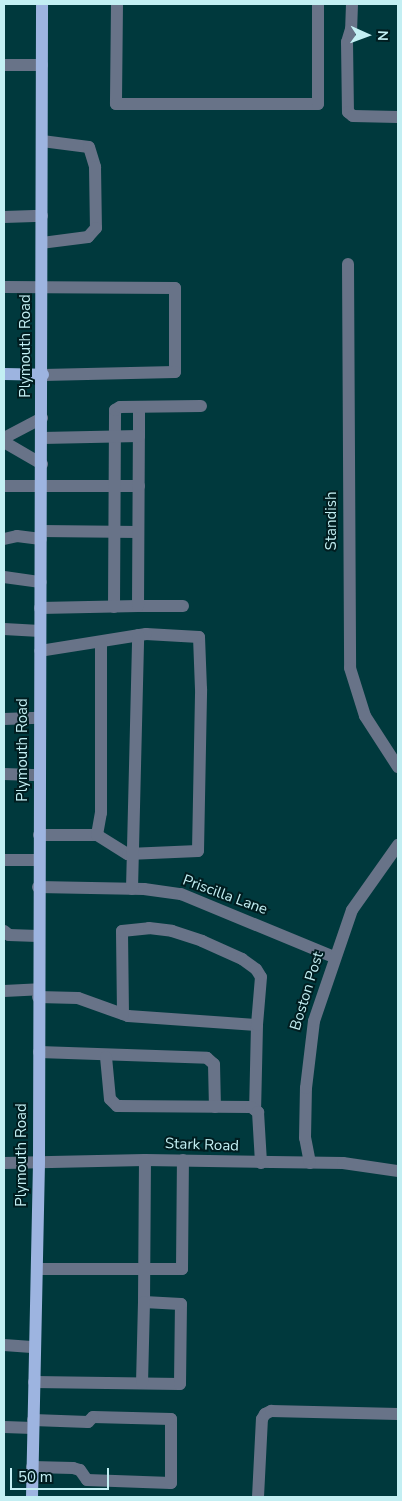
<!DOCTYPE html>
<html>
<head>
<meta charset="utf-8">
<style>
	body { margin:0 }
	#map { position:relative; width:402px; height:1501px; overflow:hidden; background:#00393d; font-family:"Nunito Sans",sans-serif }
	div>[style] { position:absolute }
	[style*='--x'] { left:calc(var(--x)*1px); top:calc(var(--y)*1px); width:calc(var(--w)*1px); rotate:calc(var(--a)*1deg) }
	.minor>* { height:12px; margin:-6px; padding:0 6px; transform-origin:6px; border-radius:6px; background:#687388 }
	.major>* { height:12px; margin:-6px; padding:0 6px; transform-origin:6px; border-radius:6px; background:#9db4e0 }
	span { translate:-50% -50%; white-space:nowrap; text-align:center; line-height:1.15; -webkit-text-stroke:4px #001d20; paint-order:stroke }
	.street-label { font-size:15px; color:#c3eff3 }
	.frame { position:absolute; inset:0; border:5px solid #c3eff3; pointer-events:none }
	.north { position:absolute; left:342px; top:10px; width:50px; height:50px; -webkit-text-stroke:4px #001d20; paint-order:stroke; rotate:92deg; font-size:14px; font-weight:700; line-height:20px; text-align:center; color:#c3eff3 }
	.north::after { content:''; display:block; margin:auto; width:18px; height:22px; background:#c3eff3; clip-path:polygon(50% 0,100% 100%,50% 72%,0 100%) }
	.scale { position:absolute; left:10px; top:1468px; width:99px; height:22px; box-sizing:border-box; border:2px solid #c3eff3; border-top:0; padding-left:6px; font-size:15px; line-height:18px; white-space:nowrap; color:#c3eff3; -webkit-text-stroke:4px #001d20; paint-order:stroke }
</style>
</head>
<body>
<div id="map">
	<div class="minor">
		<div style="--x:117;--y:4;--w:100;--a:90.6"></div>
		<div style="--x:116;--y:104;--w:202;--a:0"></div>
		<div style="--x:318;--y:104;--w:100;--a:-90"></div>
		<div style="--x:352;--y:4;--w:25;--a:92"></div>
		<div style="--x:351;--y:29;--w:14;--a:107"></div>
		<div style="--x:347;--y:42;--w:70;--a:89.2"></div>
		<div style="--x:348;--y:112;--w:6;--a:39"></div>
		<div style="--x:353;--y:116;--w:45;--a:1.3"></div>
		<div style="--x:4;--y:65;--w:38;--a:0"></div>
		<div style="--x:42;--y:141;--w:47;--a:7.3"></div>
		<div style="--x:89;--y:147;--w:21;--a:73"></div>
		<div style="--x:95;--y:167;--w:61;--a:89.1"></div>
		<div style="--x:96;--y:228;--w:12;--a:132"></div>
		<div style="--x:88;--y:237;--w:46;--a:172.6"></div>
		<div style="--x:4;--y:217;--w:38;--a:-2"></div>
		<div style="--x:348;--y:264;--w:404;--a:89.7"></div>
		<div style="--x:350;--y:668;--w:50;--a:72.6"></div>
		<div style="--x:365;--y:716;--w:61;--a:57.1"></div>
		<div style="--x:4;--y:287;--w:171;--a:0.3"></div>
		<div style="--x:175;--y:288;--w:84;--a:90"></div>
		<div style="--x:175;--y:372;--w:132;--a:178.7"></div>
		<div style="--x:139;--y:436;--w:29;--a:-90"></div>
		<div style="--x:4;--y:438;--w:43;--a:-27.8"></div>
		<div style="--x:4;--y:442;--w:44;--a:30.1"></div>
		<div style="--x:4;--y:486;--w:135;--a:0"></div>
		<div style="--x:41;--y:531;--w:97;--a:0.6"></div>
		<div style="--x:4;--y:539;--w:13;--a:-13"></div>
		<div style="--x:17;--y:536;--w:24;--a:7"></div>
		<div style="--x:4;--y:577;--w:37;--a:8"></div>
		<div style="--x:138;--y:606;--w:45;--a:0"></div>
		<div style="--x:114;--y:607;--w:197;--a:-89.7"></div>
		<div style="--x:115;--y:410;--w:6;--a:-31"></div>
		<div style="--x:120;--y:407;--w:81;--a:-0.7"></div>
		<div style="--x:40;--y:608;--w:98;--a:-1.2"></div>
		<div style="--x:138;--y:606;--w:170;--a:-89.7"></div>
		<div style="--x:139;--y:436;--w:97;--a:178.8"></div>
		<div style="--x:4;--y:629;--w:36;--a:3"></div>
		<div style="--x:4;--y:719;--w:35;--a:-2"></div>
		<div style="--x:4;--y:774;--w:35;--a:2"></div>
		<div style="--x:39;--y:835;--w:58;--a:0"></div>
		<div style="--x:97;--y:835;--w:36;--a:32"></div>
		<div style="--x:128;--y:854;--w:70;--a:-2.5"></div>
		<div style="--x:198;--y:851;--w:162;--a:-88.9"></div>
		<div style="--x:201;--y:689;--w:52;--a:-92.2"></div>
		<div style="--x:199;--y:637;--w:53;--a:-176.8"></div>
		<div style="--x:146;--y:634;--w:107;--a:170.9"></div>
		<div style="--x:97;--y:835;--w:22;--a:-80"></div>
		<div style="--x:101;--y:813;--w:171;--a:-90"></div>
		<div style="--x:4;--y:860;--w:34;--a:0"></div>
		<div style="--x:38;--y:887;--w:106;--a:1.1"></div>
		<div style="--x:144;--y:889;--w:37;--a:8"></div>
		<div style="--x:181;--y:894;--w:165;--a:22.4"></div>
		<div style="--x:132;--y:889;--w:254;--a:-88.6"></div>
		<div style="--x:4;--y:931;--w:6;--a:39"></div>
		<div style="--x:9;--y:935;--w:29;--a:2"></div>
		<div style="--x:4;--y:991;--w:35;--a:-3"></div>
		<div style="--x:38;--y:997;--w:40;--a:1.4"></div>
		<div style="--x:78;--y:998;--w:53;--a:19.8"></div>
		<div style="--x:128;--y:1016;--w:129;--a:4"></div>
		<div style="--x:257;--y:1025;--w:85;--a:91.3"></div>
		<div style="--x:123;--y:1014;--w:83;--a:-90.7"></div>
		<div style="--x:122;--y:931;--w:27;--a:-6"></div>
		<div style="--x:149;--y:928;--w:23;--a:7"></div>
		<div style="--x:172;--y:931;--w:32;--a:18"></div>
		<div style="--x:202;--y:941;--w:44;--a:24.2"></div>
		<div style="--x:242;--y:959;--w:17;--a:36"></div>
		<div style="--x:256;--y:969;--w:9;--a:58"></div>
		<div style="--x:261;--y:977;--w:48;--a:94.8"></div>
		<div style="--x:39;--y:1052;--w:168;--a:2"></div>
		<div style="--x:207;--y:1058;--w:9;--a:41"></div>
		<div style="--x:214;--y:1064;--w:43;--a:88.7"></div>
		<div style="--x:106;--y:1057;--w:42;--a:84.6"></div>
		<div style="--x:110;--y:1099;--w:10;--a:45"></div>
		<div style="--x:117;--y:1106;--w:134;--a:0.4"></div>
		<div style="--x:251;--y:1107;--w:9;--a:36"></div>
		<div style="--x:258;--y:1112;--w:51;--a:86.6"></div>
		<div style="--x:4;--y:1163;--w:141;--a:-1.2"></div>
		<div style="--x:145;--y:1160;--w:198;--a:0.9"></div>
		<div style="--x:343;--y:1163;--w:56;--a:8.3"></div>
		<div style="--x:310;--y:1163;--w:25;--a:-101"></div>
		<div style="--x:305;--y:1138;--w:50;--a:-88.9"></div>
		<div style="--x:306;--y:1088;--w:67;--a:-83.2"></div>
		<div style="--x:314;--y:1021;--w:117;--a:-71.1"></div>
		<div style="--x:352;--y:910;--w:80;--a:-54.7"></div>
		<div style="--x:37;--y:1269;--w:145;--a:0"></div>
		<div style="--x:182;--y:1269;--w:109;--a:-89.5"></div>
		<div style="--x:144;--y:1302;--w:142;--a:-89.6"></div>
		<div style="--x:4;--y:1345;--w:31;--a:4"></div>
		<div style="--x:34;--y:1382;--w:146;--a:0.8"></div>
		<div style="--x:180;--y:1384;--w:80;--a:-89.3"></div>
		<div style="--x:181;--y:1304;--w:37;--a:-177"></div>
		<div style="--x:144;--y:1302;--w:81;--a:91.4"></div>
		<div style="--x:4;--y:1427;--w:29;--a:2"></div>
		<div style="--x:32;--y:1467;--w:41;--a:1.4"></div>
		<div style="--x:73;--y:1468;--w:7;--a:16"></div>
		<div style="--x:80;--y:1470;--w:12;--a:55"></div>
		<div style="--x:87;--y:1480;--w:84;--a:2"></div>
		<div style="--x:171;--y:1483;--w:64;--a:-90"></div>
		<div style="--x:171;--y:1419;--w:78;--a:-178.5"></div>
		<div style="--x:93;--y:1417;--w:7;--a:135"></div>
		<div style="--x:88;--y:1422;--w:55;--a:-177.9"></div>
		<div style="--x:258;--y:1497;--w:78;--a:-87.1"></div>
		<div style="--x:262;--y:1419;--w:6;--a:-59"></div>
		<div style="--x:265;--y:1414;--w:7;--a:-27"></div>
		<div style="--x:271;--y:1411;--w:127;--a:1.4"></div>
	</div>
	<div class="major">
		<div style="--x:4;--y:374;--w:39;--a:1"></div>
		<div style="--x:32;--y:1497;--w:335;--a:-88.8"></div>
		<div style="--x:39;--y:1162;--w:1158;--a:-89.85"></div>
	</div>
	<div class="street-label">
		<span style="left:26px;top:346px;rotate:-90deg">Plymouth Road</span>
		<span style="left:332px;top:521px;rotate:-90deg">Standish</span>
		<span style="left:23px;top:750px;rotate:-90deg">Plymouth Road</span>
		<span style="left:225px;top:895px;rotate:20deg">Priscilla Lane</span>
		<span style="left:307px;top:991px;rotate:-73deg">Boston Post</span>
		<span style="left:202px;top:1145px;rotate:2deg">Stark Road</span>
		<span style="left:22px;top:1155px;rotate:-90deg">Plymouth Road</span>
	</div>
	<div class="frame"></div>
	<div class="north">N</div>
	<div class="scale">50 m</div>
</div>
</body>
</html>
